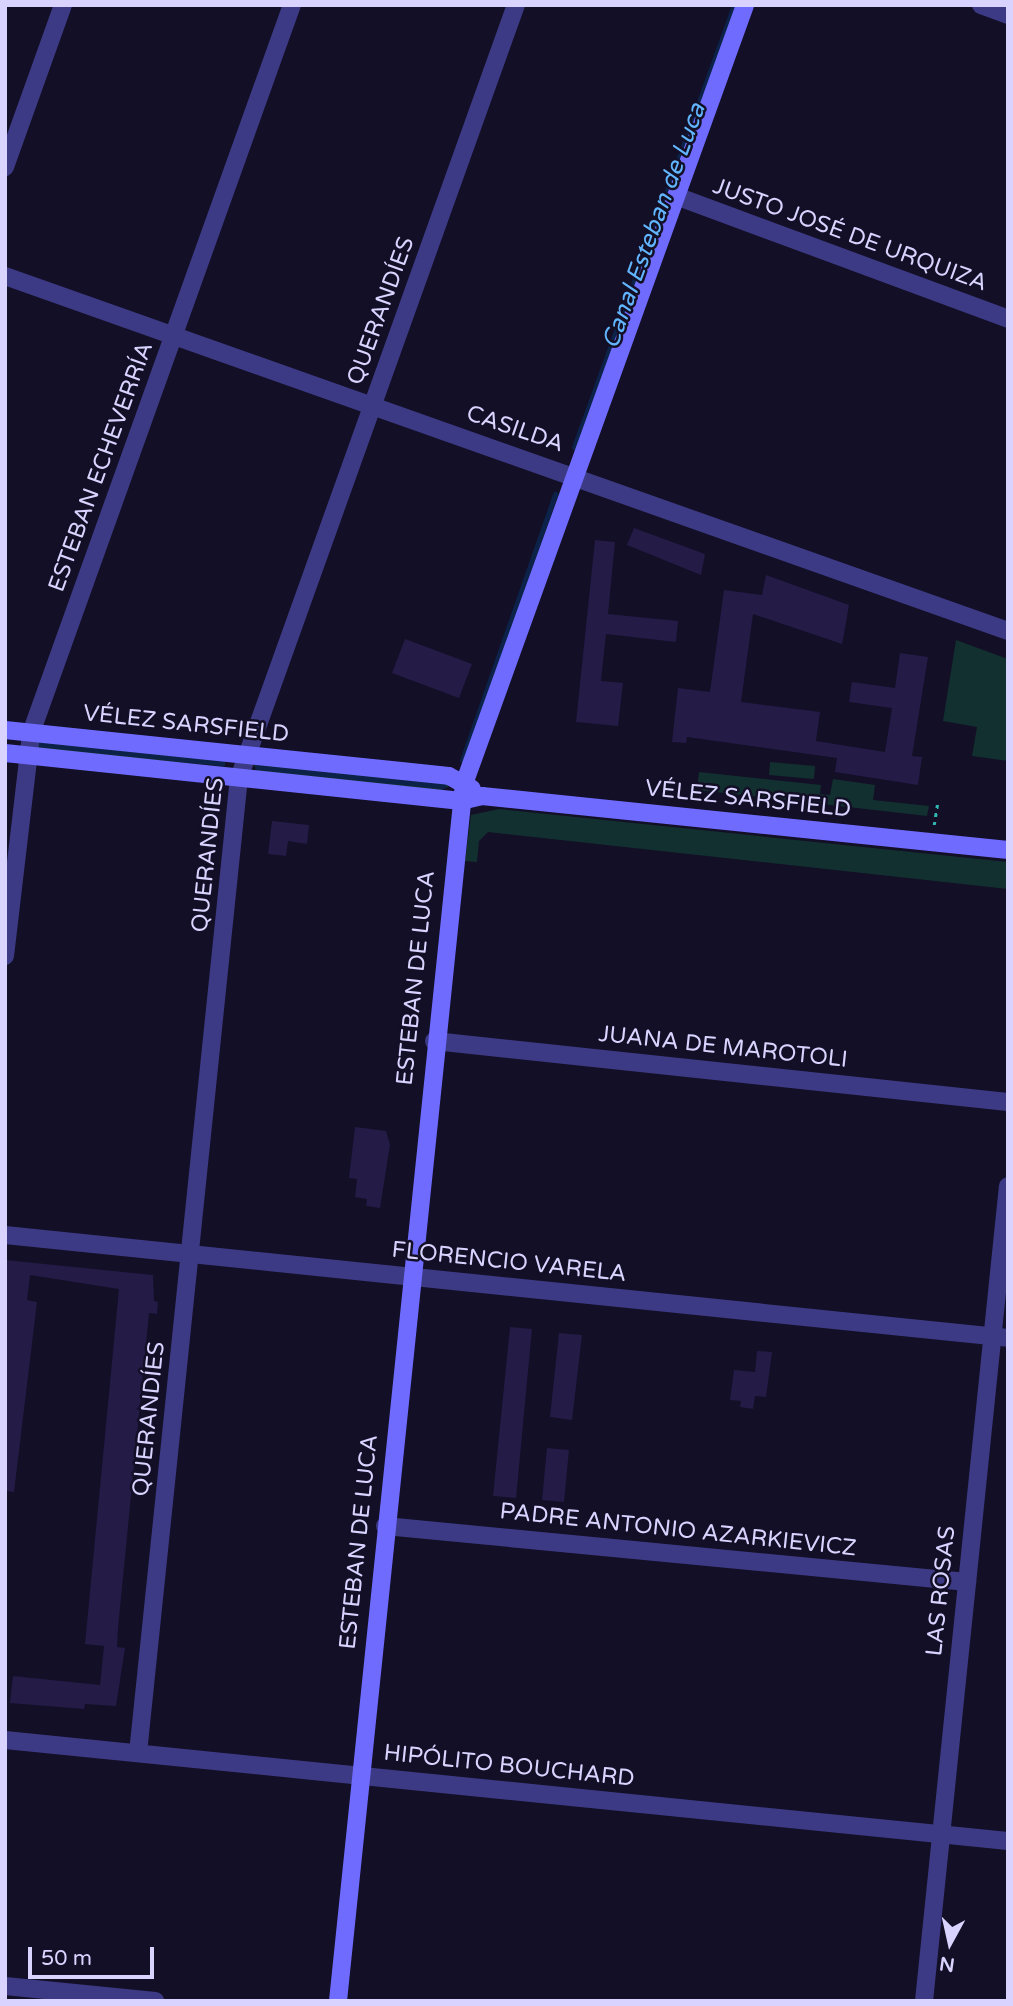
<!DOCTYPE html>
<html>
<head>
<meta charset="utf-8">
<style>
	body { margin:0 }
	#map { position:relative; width:1013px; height:2006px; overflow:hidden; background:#130f26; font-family:"Varela Round",sans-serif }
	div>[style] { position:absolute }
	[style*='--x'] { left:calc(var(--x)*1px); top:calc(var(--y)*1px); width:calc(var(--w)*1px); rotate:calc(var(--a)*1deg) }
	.green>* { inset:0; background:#12302f }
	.stream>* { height:5px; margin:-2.5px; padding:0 2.5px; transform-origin:2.5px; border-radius:2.5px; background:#0c2248 }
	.building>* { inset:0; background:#241b47 }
	.path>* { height:2.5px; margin-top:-1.25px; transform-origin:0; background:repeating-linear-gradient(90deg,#2fb8b0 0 3.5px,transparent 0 8.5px) }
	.street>* { height:18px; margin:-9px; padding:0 9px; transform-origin:9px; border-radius:9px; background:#3d3a85 }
	.secondary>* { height:18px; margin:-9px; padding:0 9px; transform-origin:9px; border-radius:9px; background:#6f6bff }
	span { translate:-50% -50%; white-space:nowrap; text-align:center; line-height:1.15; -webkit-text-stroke:5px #130f26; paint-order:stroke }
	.street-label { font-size:23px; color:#d9d4ff }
	.water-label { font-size:24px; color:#62b6ff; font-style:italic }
	.frame { position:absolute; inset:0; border:7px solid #d9d4ff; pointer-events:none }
	.north { position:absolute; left:915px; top:1908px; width:70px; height:70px; -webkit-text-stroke:5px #130f26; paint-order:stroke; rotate:188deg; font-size:19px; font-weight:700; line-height:28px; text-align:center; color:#d9d4ff }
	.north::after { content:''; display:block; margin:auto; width:24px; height:32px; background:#d9d4ff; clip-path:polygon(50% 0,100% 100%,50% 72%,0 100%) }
	.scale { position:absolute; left:28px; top:1947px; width:126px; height:32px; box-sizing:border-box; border:4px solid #d9d4ff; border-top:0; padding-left:9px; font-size:21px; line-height:24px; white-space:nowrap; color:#d9d4ff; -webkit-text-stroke:5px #130f26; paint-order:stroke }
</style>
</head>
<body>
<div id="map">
	<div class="green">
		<div style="clip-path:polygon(956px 640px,1008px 659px,1008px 761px,972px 756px,977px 727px,943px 721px)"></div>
		<div style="clip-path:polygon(39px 739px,225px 761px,225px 766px,37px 750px)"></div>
		<div style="clip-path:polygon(770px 762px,815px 766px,814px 779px,769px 775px)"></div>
		<div style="clip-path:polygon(253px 764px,448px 783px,448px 787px,441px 790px,258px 772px)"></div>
		<div style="clip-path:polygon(699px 772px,821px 785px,820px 794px,830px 795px,833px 779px,875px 785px,873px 800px,929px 806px,927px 816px,697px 790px)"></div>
		<div style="clip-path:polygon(499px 809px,1008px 862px,1008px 889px,488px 832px,479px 841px,477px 862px,465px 861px,471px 815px)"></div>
	</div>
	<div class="stream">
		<div style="--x:574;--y:447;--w:470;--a:-70.1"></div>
		<div style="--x:40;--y:744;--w:183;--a:6"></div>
		<div style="--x:462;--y:760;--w:282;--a:-70.7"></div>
		<div style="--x:257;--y:767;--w:187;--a:5.8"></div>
	</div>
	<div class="building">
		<div style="clip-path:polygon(634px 528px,705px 554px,701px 575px,627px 545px)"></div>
		<div style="clip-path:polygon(595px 540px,615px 542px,608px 614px,678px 621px,676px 642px,606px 634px,601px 681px,623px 683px,618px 726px,576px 722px)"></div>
		<div style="clip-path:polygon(766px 575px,849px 605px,844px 634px,842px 644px,753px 614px,741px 702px,820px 712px,816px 741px,885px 752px,892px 708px,849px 702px,852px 682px,895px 688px,900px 653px,928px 657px,912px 756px,922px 757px,918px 785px,835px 772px,837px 758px,687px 737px,686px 743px,672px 742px,678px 688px,710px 692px,724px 590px,762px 595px)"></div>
		<div style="clip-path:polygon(405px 639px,472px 664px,459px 698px,392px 673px)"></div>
		<div style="clip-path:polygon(272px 821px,309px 825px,307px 844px,288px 841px,286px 856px,268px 854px)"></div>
		<div style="clip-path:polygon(355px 1127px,386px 1131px,390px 1145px,380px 1208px,366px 1206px,367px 1199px,355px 1197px,357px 1179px,349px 1178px)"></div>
		<div style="clip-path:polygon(5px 1260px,153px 1275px,154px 1301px,158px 1302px,157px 1314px,149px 1313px,118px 1628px,117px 1647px,125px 1648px,116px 1706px,85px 1704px,84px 1709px,10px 1703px,13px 1676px,100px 1685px,104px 1646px,85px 1644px,119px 1289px,30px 1275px,27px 1300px,37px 1302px,14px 1492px,5px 1491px)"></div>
		<div style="clip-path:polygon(510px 1327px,532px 1329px,516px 1498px,493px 1496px)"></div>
		<div style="clip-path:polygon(559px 1333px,582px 1335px,572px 1420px,550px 1417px)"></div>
		<div style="clip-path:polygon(757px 1351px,772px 1352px,766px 1397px,755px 1396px,753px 1409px,740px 1407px,741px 1401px,730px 1400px,734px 1370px,755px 1372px)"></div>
		<div style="clip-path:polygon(547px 1448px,569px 1450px,564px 1502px,542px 1500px)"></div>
	</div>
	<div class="path">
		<div style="--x:934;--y:825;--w:24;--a:-81"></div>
	</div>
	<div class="street">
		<div style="--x:981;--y:5;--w:29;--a:20"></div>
		<div style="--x:5;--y:167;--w:172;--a:-70.3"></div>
		<div style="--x:676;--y:196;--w:354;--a:20.3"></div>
		<div style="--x:5;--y:276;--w:1064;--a:19.49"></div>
		<div style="--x:5;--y:956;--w:225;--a:-83.3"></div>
		<div style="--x:31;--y:733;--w:773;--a:-70.28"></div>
		<div style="--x:434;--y:1041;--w:577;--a:6.07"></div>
		<div style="--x:5;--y:1235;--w:1008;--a:5.86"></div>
		<div style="--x:385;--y:1526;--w:585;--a:5.5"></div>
		<div style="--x:5;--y:1740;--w:1008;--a:5.75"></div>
		<div style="--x:138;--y:1753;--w:980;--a:-84.09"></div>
		<div style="--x:239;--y:778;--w:821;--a:-70.29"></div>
		<div style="--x:5;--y:1986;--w:151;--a:5.7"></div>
		<div style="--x:924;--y:2001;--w:819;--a:-84.12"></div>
	</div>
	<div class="secondary">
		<div style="--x:5;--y:730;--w:446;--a:5.9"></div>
		<div style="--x:449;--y:776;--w:26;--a:29"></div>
		<div style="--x:5;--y:753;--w:459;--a:6"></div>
		<div style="--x:461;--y:801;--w:22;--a:-13"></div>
		<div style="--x:482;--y:796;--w:529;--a:5.86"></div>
		<div style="--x:338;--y:2001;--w:1224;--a:-84.09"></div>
		<div style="--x:464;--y:784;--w:828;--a:-70.16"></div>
	</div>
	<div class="street-label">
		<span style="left:850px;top:235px;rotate:20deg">JUSTO JOSÉ DE URQUIZA</span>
		<span style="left:381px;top:311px;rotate:-70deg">QUERANDÍES</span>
		<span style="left:515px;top:429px;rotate:19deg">CASILDA</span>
		<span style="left:101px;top:467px;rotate:-70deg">ESTEBAN ECHEVERRÍA</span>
		<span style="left:186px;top:724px;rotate:6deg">VÉLEZ SARSFIELD</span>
		<span style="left:748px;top:799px;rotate:6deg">VÉLEZ SARSFIELD</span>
		<span style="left:208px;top:855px;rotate:-84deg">QUERANDÍES</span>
		<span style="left:416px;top:978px;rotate:-84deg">ESTEBAN DE LUCA</span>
		<span style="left:723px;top:1047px;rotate:6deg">JUANA DE MAROTOLI</span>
		<span style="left:509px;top:1262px;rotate:6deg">FLORENCIO VARELA</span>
		<span style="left:149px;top:1419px;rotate:-84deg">QUERANDÍES</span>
		<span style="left:678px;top:1530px;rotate:6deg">PADRE ANTONIO AZARKIEVICZ</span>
		<span style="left:359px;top:1542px;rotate:-84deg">ESTEBAN DE LUCA</span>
		<span style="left:941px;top:1591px;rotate:-84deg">LAS ROSAS</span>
		<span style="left:509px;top:1766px;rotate:6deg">HIPÓLITO BOUCHARD</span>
	</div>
	<div class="water-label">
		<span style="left:654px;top:226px;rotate:-70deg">Canal Esteban de Luca</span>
	</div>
	<div class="frame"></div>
	<div class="north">N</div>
	<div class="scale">50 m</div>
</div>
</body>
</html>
